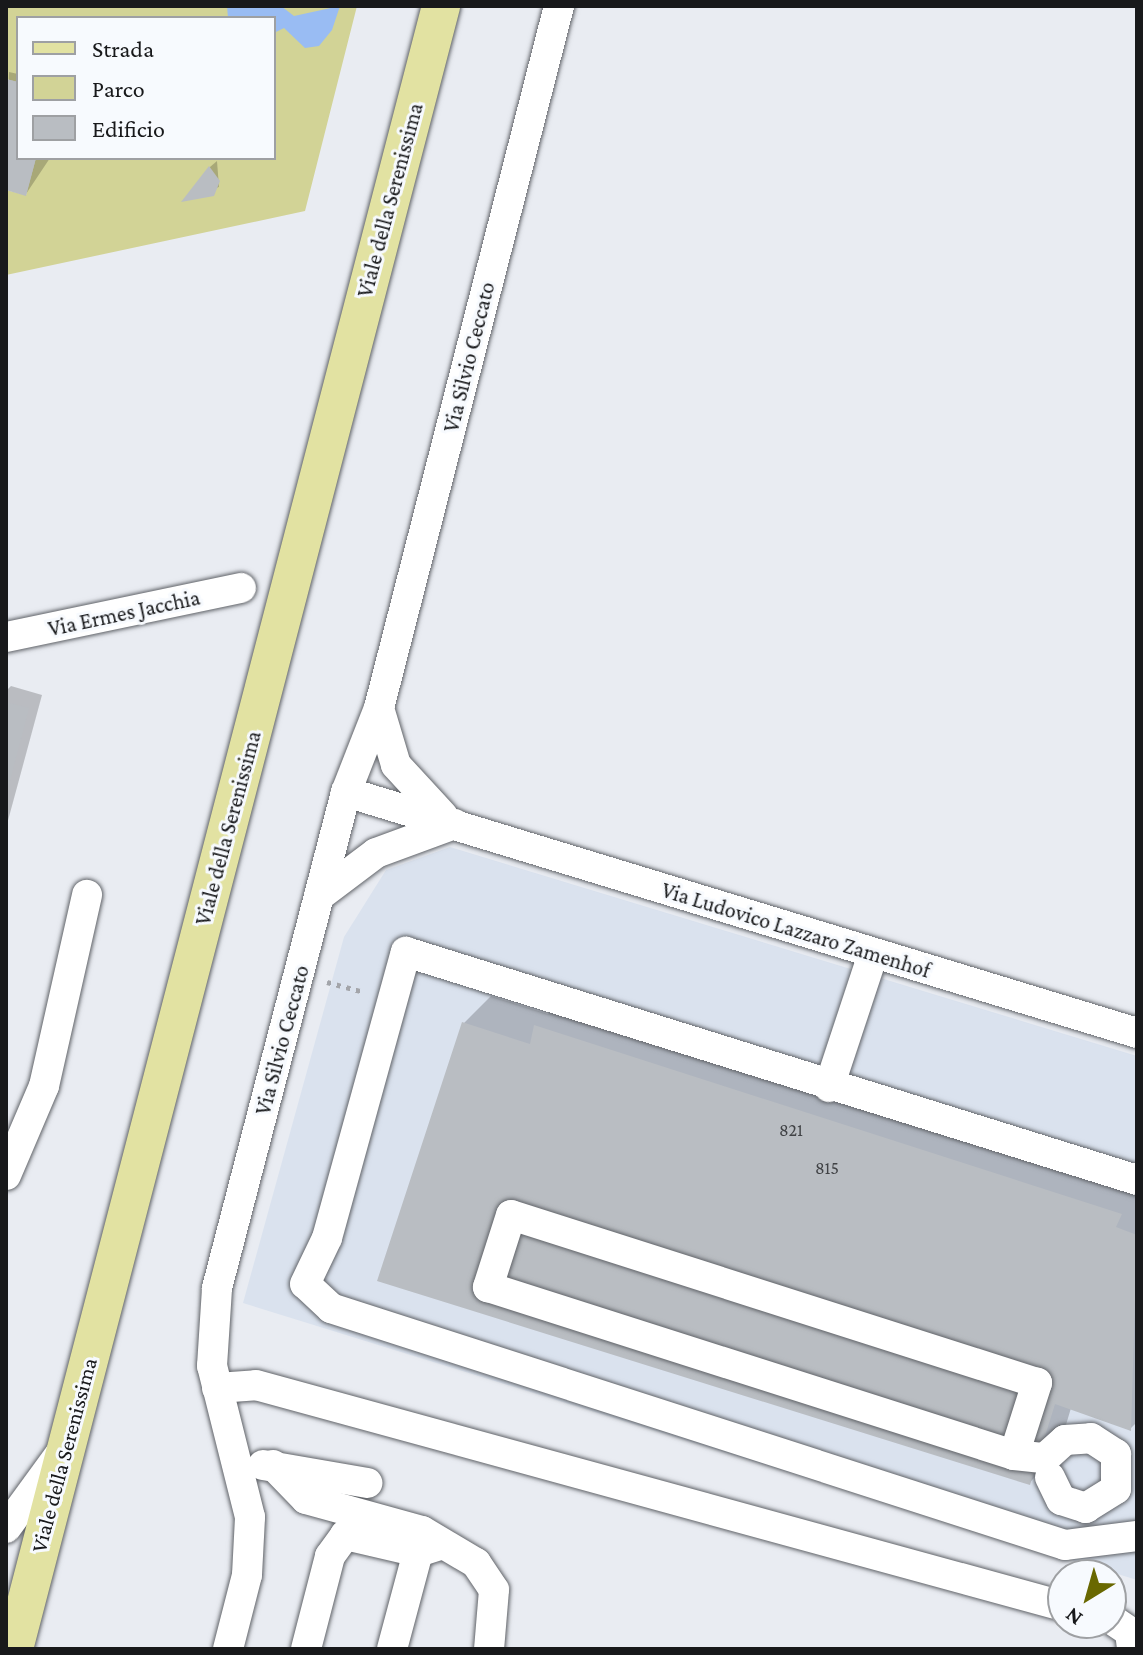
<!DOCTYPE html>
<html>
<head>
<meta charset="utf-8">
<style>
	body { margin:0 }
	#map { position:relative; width:1143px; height:1655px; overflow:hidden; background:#e9ecf2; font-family:"Crimson Pro",serif }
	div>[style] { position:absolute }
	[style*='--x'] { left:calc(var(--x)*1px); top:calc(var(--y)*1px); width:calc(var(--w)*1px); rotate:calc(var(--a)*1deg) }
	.built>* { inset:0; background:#dae2ee }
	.green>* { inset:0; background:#d2d396 }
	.water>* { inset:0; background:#99bcf3 }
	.shadow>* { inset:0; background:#0003 }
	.building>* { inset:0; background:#b9bdc2 }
	.path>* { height:5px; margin-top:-2.5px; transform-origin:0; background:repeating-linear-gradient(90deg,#a3a5aa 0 4px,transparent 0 10px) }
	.roads { filter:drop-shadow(0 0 2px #606368) drop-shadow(0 0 2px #606368) }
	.minor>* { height:30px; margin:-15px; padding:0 15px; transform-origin:15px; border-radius:15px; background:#fff }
	.major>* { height:38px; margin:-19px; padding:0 19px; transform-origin:19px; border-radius:19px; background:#e2e2a2 }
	span { translate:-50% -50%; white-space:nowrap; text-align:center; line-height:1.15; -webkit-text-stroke:6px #f7fafe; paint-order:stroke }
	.number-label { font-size:18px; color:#404245 }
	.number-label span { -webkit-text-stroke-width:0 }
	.street-label { font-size:22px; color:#18191b }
	.frame { position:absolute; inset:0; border:8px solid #18191b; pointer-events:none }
	.legend { position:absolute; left:16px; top:16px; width:260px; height:144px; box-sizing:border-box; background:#f7fafe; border:2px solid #9ea0a3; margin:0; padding:10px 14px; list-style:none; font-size:24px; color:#18191b }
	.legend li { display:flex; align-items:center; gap:16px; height:40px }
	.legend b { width:40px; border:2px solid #9ea0a3 }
	.north { position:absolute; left:1047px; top:1559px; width:80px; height:80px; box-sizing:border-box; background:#f7fafe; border:2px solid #9ea0a3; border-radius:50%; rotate:217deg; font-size:22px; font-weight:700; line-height:32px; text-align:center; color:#18191b }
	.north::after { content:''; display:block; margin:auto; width:28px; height:36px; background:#696801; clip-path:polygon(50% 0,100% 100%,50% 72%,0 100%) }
</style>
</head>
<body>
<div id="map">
	<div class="built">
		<div style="clip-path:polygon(450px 847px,1137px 1056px,1137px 1580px,243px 1303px,344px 937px,386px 870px)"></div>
	</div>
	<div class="green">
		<div style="clip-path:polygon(6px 6px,357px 6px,305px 211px,6px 275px,6px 190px,26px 195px,36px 158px,274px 158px,274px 18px,18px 18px,18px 82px,6px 79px)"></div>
	</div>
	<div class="water">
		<div style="clip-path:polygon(227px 6px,281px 6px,294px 16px,340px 6px,332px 30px,319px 46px,305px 48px,284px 28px,274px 33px,274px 18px,228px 18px)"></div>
	</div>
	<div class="shadow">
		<div style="clip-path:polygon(9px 72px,18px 74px,18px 158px,50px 158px,26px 194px,6px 188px)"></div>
		<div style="clip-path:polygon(217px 161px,219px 187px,186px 199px,210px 167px)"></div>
		<div style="clip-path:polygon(11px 686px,42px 695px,6px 828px,6px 691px)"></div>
		<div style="clip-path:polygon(491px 996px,548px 1014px,563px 999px,1137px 1184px,1137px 1422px,1130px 1429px,1071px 1408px,1057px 1455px,1030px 1482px,464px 1023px)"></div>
	</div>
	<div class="building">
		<div style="clip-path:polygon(6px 79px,18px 82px,18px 158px,36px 158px,26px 196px,6px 190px)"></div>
		<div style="clip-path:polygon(209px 166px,220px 181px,214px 196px,181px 202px)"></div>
		<div style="clip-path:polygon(6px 702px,29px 708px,7px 792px,6px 792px)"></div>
		<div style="clip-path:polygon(462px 1022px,530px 1044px,534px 1025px,1122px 1214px,1116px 1227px,1137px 1235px,1131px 1431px,1055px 1404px,1030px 1485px,377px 1281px)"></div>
	</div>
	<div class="path">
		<div style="--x:327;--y:982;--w:38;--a:15"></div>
	</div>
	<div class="roads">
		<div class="minor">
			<div style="--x:559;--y:6;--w:725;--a:104.38"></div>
			<div style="--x:379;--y:708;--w:90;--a:111.4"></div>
			<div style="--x:346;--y:792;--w:827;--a:16.94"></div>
			<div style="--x:6;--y:637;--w:240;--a:-11.8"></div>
			<div style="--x:379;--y:708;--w:59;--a:73.4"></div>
			<div style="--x:396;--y:765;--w:69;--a:47.3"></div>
			<div style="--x:319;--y:896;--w:71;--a:-37"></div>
			<div style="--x:376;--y:853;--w:84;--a:-20.2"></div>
			<div style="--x:829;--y:1087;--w:140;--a:-71.7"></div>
			<div style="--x:6;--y:1175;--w:97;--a:-66.9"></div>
			<div style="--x:44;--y:1086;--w:196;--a:-77.3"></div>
			<div style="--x:217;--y:1388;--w:39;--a:-4"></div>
			<div style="--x:256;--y:1385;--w:837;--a:15.32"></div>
			<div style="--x:1014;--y:1455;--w:76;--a:-72.3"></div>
			<div style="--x:1037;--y:1383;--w:552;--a:-162.29"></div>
			<div style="--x:511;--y:1215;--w:76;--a:107.7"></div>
			<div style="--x:488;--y:1287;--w:552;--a:17.71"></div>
			<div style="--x:1014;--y:1455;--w:31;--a:6"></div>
			<div style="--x:1045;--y:1458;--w:27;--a:-42"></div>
			<div style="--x:1065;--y:1440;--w:26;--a:-4"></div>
			<div style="--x:1091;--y:1438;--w:30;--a:33"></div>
			<div style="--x:1116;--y:1454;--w:35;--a:90"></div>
			<div style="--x:1116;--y:1489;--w:36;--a:148"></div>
			<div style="--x:1086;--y:1508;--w:26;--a:-162"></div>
			<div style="--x:1061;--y:1500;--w:25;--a:-116"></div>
			<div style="--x:263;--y:1465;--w:106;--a:9.8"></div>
			<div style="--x:273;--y:1465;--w:47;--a:45.9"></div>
			<div style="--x:306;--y:1499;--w:120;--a:15.4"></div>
			<div style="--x:422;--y:1531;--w:63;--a:30.7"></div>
			<div style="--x:476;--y:1563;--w:32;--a:56"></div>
			<div style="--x:494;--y:1590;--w:59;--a:94.8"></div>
			<div style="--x:6;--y:1528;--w:92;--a:-53.9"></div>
			<div style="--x:1137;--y:1536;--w:73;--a:172.9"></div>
			<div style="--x:1065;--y:1545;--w:771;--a:-162.11"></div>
			<div style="--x:331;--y:1308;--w:35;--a:-137"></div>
			<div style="--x:305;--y:1284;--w:51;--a:-64.4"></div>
			<div style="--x:327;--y:1238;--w:297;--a:-74.6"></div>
			<div style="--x:406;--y:952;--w:766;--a:17.32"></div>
			<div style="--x:1111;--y:1619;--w:23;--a:34"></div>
			<div style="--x:1130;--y:1632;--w:17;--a:83"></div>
			<div style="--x:228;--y:1649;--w:76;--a:-75.6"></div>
			<div style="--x:247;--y:1575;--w:58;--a:-87"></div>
			<div style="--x:250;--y:1517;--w:156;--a:-104.1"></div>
			<div style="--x:212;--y:1366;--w:78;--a:-86.3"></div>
			<div style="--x:217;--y:1288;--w:513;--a:-75.42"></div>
			<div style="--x:306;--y:1649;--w:96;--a:-75.5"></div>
			<div style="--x:330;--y:1556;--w:26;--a:-54"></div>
			<div style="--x:345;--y:1535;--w:75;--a:13.1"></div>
			<div style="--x:418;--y:1552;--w:23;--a:-18"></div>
			<div style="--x:392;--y:1649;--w:100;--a:-75"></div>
		</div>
		<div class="major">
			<div style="--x:14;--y:1649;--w:1698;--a:-75.43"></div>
		</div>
	</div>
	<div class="number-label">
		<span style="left:791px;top:1130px">821</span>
		<span style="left:827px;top:1168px">815</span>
	</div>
	<div class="street-label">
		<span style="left:390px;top:200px;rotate:-75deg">Viale della Serenissima</span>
		<span style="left:469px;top:357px;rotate:-76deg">Via Silvio Ceccato</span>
		<span style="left:124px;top:613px;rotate:-12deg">Via Ermes Jacchia</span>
		<span style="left:228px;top:828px;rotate:-75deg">Viale della Serenissima</span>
		<span style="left:796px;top:930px;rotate:17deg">Via Ludovico Lazzaro Zamenhof</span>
		<span style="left:282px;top:1040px;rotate:-75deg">Via Silvio Ceccato</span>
		<span style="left:64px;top:1455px;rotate:-75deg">Viale della Serenissima</span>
	</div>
	<div class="frame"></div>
	<ul class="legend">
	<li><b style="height:10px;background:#e2e2a2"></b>Strada</li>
	<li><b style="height:22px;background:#d2d396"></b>Parco</li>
	<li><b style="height:22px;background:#b9bdc2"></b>Edificio</li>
	</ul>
	<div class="north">N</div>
</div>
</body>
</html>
